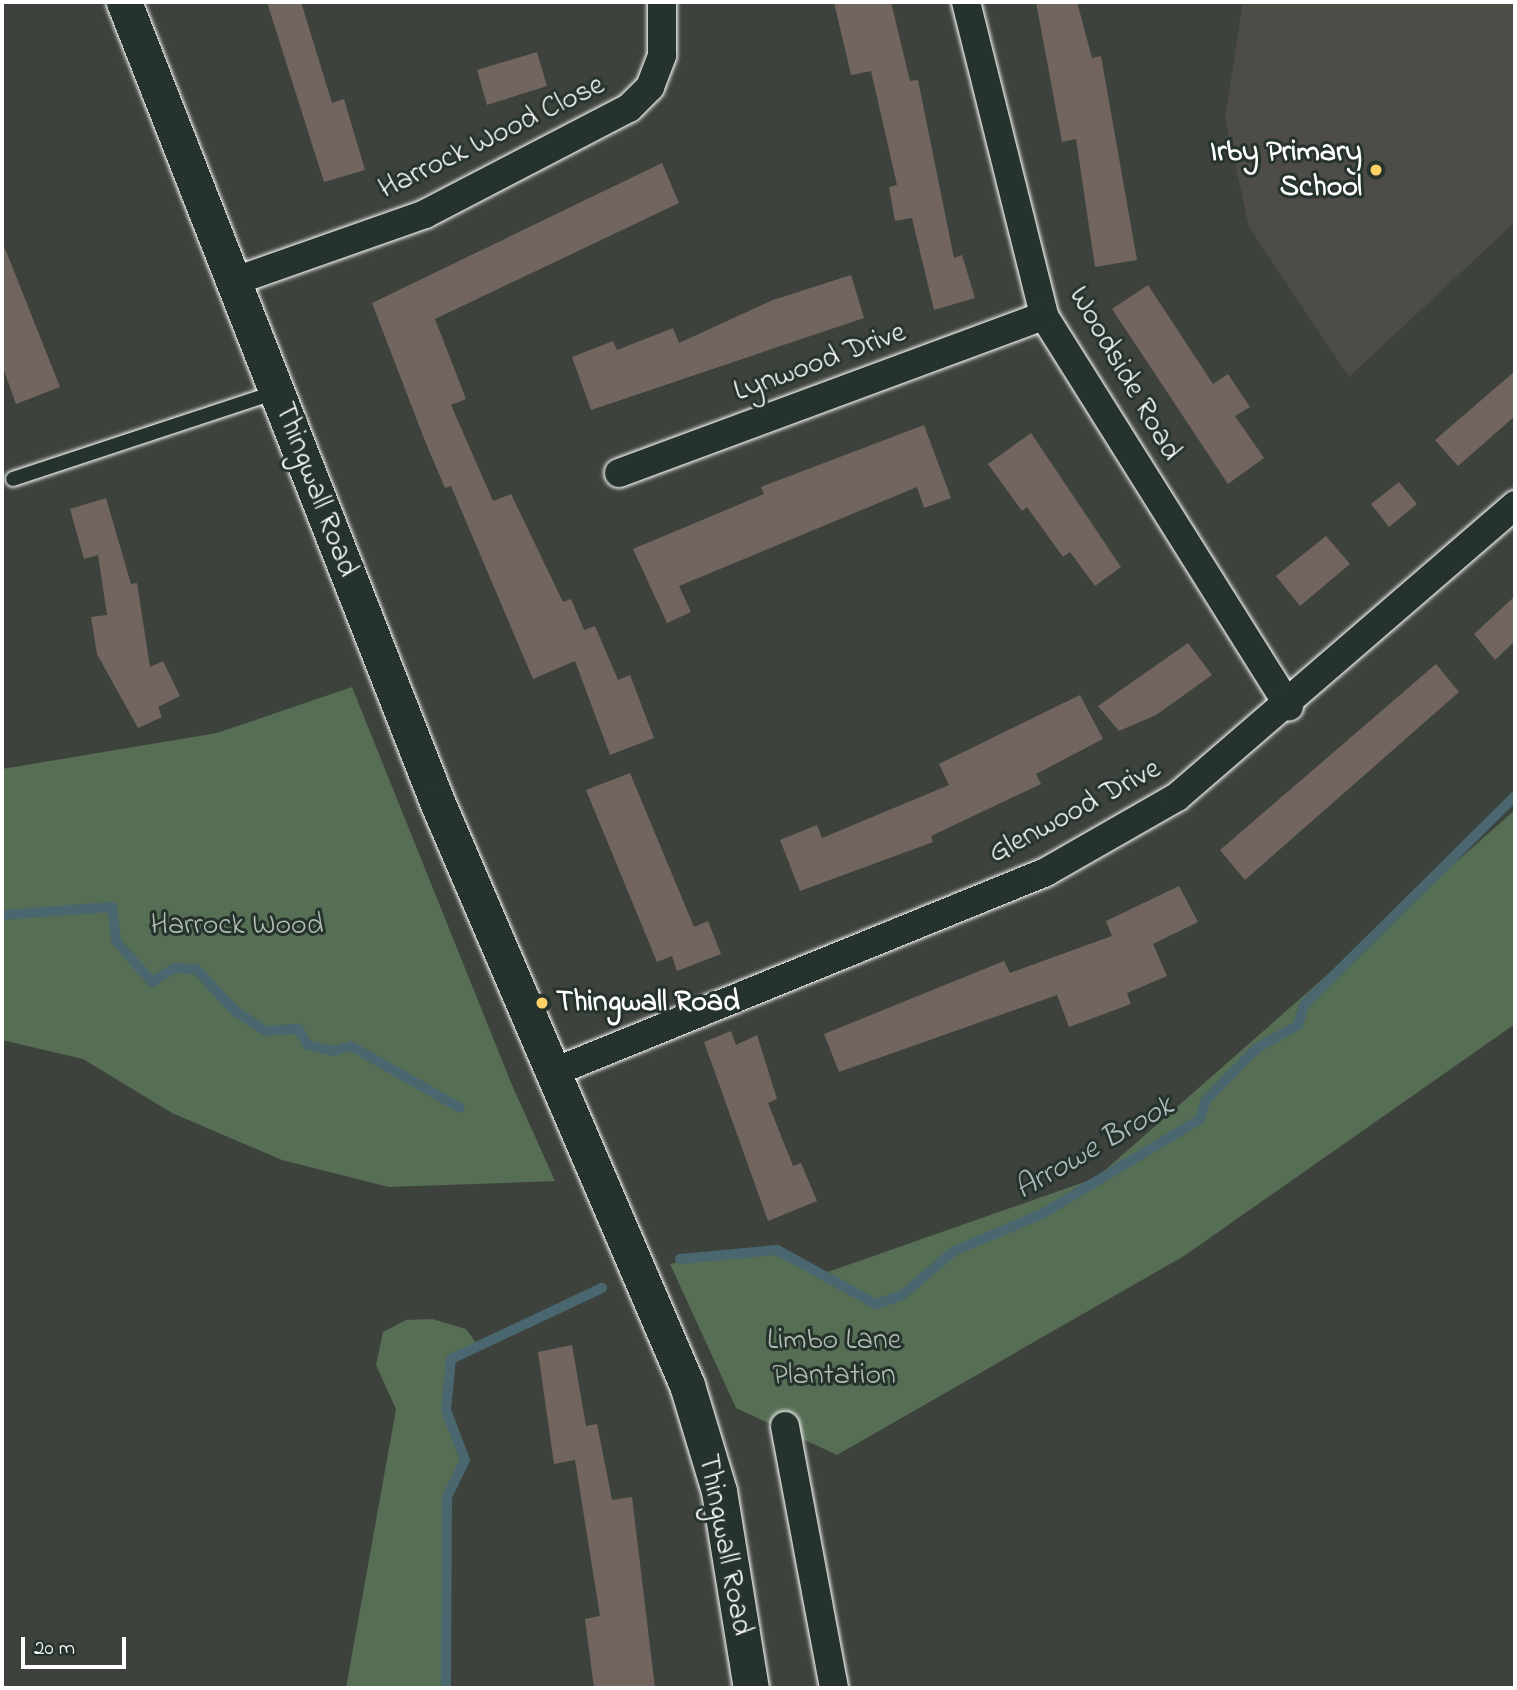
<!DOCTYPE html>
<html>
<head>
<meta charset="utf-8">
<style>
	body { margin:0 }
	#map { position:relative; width:1517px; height:1690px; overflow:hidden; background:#3d423c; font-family:"Indie Flower",sans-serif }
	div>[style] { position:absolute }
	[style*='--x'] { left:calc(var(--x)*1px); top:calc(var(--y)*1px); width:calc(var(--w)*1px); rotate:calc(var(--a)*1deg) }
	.built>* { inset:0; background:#4d4c46 }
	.green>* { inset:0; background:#566e54 }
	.stream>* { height:10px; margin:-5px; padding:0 5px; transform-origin:5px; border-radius:5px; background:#4a6770 }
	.building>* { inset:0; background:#72655f }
	.roads { filter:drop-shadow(0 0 2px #fff) drop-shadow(0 0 2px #fff) }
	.service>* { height:14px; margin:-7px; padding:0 7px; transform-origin:7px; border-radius:7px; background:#26332d }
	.minor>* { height:28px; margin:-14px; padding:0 14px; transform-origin:14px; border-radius:14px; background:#26332d }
	.tertiary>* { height:35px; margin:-17.5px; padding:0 17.5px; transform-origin:17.5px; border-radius:17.5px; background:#26332d }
	.dots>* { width:19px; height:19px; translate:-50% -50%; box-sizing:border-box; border:4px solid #26332d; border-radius:50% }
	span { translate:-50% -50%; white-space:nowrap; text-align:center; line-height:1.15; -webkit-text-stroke:6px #26332d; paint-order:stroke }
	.street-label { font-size:30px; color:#fff }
	.poi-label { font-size:30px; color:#fff; font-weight:700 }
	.right { translate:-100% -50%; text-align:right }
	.left { translate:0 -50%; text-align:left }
	.park-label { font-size:30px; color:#b3beb2 }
	.water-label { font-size:32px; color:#aebbbf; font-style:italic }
	.frame { position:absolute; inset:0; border:4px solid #fff; pointer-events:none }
	.scale { position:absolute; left:21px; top:1637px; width:105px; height:32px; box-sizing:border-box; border:4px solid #fff; border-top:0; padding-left:9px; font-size:21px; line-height:24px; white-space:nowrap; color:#fff; -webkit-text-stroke:5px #26332d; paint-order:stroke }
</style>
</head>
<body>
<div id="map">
	<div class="built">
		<div style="clip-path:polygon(1243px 2px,1515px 2px,1515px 222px,1349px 377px,1249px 227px,1225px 118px)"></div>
	</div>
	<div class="green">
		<div style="clip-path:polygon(352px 687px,512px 1085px,555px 1181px,389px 1187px,282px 1160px,172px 1113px,83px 1059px,2px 1040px,2px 769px,217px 733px)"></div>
		<div style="clip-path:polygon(1515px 810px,1515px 1024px,1184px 1256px,837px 1455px,736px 1408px,670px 1264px,720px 1251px,777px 1250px,822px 1274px,1096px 1178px)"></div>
		<div style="clip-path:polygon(432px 1319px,466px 1329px,481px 1350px,451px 1359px,446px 1410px,465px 1460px,447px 1498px,446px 1688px,346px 1688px,396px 1409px,376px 1365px,383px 1332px,406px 1320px)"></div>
	</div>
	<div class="stream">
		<div style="--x:2;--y:915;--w:110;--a:-4.2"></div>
		<div style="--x:112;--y:907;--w:34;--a:83"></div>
		<div style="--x:116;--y:941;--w:55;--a:48.7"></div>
		<div style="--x:152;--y:982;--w:26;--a:-32"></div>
		<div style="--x:174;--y:968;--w:22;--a:3"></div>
		<div style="--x:196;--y:969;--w:57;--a:47.1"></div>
		<div style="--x:235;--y:1011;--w:37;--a:33"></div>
		<div style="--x:266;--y:1031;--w:32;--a:-4"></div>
		<div style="--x:298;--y:1029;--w:19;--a:58"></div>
		<div style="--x:308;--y:1045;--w:27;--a:13"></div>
		<div style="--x:334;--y:1051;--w:18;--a:-16"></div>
		<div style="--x:351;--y:1046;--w:125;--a:29.6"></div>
		<div style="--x:680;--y:1259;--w:97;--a:-5.3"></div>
		<div style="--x:777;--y:1250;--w:113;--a:28.6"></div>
		<div style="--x:876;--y:1304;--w:26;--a:-18"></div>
		<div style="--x:901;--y:1296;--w:70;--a:-40.3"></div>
		<div style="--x:954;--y:1251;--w:95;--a:-22.8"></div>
		<div style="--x:1042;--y:1214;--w:184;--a:-31"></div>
		<div style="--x:1200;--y:1119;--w:19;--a:-74"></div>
		<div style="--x:1205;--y:1101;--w:74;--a:-45.5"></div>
		<div style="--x:1257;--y:1048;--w:47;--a:-29.3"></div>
		<div style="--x:1298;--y:1025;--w:21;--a:-73"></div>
		<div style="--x:1304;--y:1005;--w:297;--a:-44.7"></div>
		<div style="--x:446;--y:1688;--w:191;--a:-89.7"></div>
		<div style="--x:447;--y:1497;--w:41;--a:-64.1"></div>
		<div style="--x:465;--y:1460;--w:53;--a:-110.8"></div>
		<div style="--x:446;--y:1410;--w:51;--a:-84.4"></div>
		<div style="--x:451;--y:1359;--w:167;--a:-25.2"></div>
	</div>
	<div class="building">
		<div style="clip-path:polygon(267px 2px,301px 2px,332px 103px,344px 99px,365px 170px,324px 182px)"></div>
		<div style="clip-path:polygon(834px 2px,891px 2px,910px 81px,918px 80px,954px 258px,962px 255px,975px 298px,934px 310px,912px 218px,895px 221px,889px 187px,897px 185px,871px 71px,851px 75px)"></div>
		<div style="clip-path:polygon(1036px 2px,1077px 2px,1092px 58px,1101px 56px,1137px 260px,1095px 267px,1076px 139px,1062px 142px)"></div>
		<div style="clip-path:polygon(537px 52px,547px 86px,487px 105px,477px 70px)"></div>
		<div style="clip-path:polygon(662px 163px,679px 203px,435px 319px,466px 399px,451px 405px,493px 501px,511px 494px,563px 602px,571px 599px,584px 630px,595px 626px,618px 680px,630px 675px,654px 738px,610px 755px,575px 661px,533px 679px,451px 486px,445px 488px,425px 441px,372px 303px)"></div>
		<div style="clip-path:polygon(2px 241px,60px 387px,16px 404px,2px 365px)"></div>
		<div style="clip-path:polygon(851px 275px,864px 318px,591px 410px,572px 357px,613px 341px,617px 350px,673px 328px,679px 343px,773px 300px)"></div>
		<div style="clip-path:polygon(1148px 285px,1213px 384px,1228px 374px,1250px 407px,1235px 416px,1264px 458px,1228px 484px,1112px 309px)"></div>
		<div style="clip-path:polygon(1515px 371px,1515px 416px,1458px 466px,1435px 440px)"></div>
		<div style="clip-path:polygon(924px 425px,951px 498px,924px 508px,917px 487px,679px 586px,691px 612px,667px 623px,633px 549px,764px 494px,761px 487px)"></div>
		<div style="clip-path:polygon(1031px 433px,1121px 567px,1095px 586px,1070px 552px,1063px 557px,1027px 507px,1022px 511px,988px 464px)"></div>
		<div style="clip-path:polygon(1399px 482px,1417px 504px,1389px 527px,1371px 504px)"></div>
		<div style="clip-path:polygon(106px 498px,131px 584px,137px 583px,150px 667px,163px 661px,180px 696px,158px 707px,162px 717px,138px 728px,97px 654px,91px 617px,107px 615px,98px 555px,84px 559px,70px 509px)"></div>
		<div style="clip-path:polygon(1326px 536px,1350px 564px,1300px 606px,1276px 576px)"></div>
		<div style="clip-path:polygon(1515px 596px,1515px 641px,1495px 660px,1474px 634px)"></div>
		<div style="clip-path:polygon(1188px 643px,1212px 675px,1156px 715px,1119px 731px,1098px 706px)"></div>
		<div style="clip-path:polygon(1436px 664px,1459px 692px,1245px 880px,1220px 850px)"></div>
		<div style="clip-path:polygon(1080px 695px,1103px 739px,1036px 774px,1041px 784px,931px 836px,933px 842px,800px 891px,780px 840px,817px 825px,822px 838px,949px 785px,939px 764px)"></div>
		<div style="clip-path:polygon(630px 773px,694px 927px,708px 921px,721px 954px,677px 971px,672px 956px,657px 962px,586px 790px)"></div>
		<div style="clip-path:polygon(1179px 886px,1198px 922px,1153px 944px,1167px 976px,1127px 993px,1131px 1004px,1069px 1027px,1057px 995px,839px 1072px,824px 1034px,1004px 961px,1010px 973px,1112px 936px,1106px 921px)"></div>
		<div style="clip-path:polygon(731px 1031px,736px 1045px,757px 1035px,777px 1099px,768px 1103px,793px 1166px,801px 1163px,817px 1201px,768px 1221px,704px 1042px)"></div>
		<div style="clip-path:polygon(572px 1345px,586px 1426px,597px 1424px,612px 1500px,632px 1497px,655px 1688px,594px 1688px,585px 1619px,600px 1616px,575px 1460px,554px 1464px,538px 1352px)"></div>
	</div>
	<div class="roads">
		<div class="service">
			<div style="--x:13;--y:479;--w:277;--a:-18.3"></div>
		</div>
		<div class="minor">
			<div style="--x:966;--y:2;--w:324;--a:76"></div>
			<div style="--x:1044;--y:316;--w:461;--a:57.9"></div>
			<div style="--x:235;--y:281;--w:201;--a:-19.4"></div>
			<div style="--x:425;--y:214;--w:230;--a:-27.5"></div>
			<div style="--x:629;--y:108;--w:30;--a:-45"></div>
			<div style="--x:650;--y:87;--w:34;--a:-69"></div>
			<div style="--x:662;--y:55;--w:53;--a:-90"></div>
			<div style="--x:619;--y:473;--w:453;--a:-20.3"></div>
			<div style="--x:554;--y:1072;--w:531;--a:-22.12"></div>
			<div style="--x:1046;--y:872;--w:151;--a:-29.8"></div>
			<div style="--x:1177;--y:797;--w:447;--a:-40.8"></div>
			<div style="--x:785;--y:1426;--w:267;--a:79.4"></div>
		</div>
		<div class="tertiary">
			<div style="--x:124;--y:2;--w:861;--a:68.62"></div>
			<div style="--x:438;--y:804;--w:632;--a:66.8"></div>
			<div style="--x:687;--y:1385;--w:111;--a:73.2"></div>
			<div style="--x:719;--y:1491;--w:200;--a:80.8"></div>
		</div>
	</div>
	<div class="dots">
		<div style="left:1376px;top:170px;background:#ffd166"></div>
		<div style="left:542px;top:1003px;background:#ffd166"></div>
	</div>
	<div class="street-label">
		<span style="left:492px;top:138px;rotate:-26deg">Harrock Wood Close</span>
		<span style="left:820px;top:363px;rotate:-20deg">Lynwood Drive</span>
		<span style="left:1124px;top:374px;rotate:60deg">Woodside Road</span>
		<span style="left:315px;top:490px;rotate:69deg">Thingwall Road</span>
		<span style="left:1075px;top:812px;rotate:-28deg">Glenwood Drive</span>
		<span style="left:724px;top:1545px;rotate:79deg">Thingwall Road</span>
	</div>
	<div class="poi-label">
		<span class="right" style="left:1362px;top:170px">Irby Primary<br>School</span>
		<span class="left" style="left:556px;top:1003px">Thingwall Road</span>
	</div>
	<div class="park-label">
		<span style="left:237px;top:926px">Harrock Wood</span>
		<span style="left:834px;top:1358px">Limbo Lane<br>Plantation</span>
	</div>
	<div class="water-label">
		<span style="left:1095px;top:1149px;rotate:-30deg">Arrowe Brook</span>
	</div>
	<div class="frame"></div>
	<div class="scale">20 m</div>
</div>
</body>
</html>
